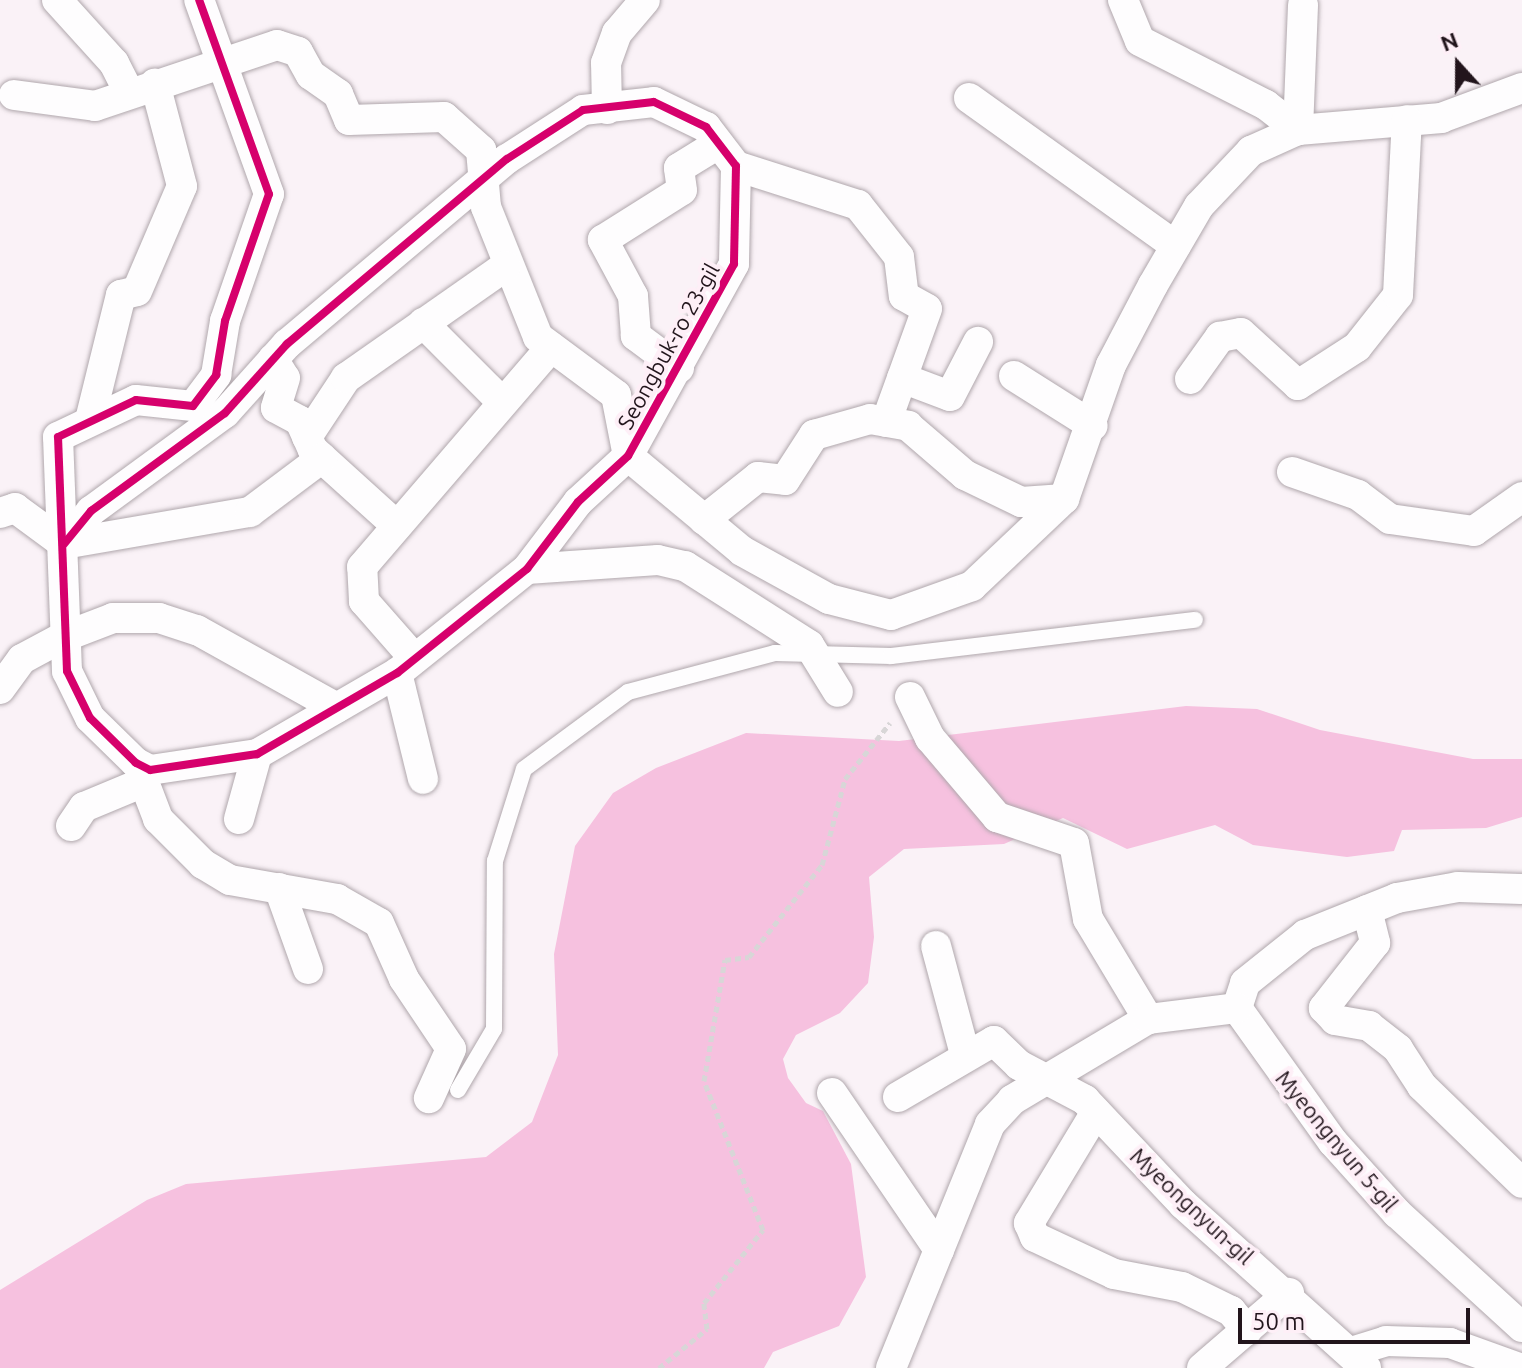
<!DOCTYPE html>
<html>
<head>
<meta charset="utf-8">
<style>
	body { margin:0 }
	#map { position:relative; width:1522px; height:1368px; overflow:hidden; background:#faf2f7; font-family:Ubuntu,sans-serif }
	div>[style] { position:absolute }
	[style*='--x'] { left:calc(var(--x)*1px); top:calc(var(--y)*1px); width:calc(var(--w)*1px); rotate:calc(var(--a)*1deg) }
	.forest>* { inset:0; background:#f6c1df }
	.path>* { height:5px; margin-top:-2.5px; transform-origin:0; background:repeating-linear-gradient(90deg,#d8d6d7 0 6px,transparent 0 10px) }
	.roads { filter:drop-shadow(0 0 2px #b0a7ac) drop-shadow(0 0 2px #b0a7ac) }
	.lane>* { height:16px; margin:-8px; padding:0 8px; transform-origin:8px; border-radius:8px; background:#fefdfe }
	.street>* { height:30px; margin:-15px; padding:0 15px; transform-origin:15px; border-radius:15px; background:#fefdfe }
	.cycleway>* { height:8px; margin:-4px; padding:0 4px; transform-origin:4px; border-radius:4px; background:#d6006c }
	span { translate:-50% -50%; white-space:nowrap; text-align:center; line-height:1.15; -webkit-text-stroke:8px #feeff7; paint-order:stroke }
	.street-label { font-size:22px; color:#22151c }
	.north { position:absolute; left:1418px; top:24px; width:80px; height:80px; -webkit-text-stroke:6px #feeff7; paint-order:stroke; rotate:339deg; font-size:22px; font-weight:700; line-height:32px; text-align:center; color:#22151c }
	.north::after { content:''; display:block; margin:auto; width:28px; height:36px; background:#22151c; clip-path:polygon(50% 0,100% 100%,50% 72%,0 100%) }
	.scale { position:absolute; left:1238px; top:1308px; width:232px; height:36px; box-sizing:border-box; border:4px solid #22151c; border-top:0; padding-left:10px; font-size:24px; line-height:28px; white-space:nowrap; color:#22151c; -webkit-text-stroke:6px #feeff7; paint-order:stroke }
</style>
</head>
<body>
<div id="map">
	<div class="forest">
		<div style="clip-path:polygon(1186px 706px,1257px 709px,1320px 730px,1473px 759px,1522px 759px,1522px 817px,1486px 828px,1402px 830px,1394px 851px,1347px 857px,1253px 845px,1215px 825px,1127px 849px,1063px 818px,1004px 844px,904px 849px,869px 877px,874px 937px,868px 983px,840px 1013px,796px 1035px,783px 1059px,788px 1078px,806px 1103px,823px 1111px,851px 1164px,866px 1277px,839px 1326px,773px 1352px,764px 1368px,0 1368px,0 1290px,147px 1200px,186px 1184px,486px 1157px,532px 1122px,558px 1055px,554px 954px,575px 846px,613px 793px,656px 768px,746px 733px,899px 741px)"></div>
	</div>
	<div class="path">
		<div style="--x:659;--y:1368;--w:62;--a:-39.1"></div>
		<div style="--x:707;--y:1329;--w:26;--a:-97"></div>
		<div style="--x:704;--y:1303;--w:94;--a:-51.1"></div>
		<div style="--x:763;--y:1230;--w:160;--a:-111.6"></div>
		<div style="--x:704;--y:1081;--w:123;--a:-80.2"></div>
		<div style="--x:725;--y:960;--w:24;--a:-7"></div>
		<div style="--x:749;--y:957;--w:117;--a:-51.6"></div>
		<div style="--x:822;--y:865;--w:89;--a:-75"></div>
		<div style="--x:845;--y:779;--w:72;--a:-51.2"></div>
	</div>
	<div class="roads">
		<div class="lane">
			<div style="--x:458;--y:1090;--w:71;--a:-59.5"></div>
			<div style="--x:494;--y:1029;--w:168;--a:-89.7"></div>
			<div style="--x:495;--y:861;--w:96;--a:-72.5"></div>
			<div style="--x:524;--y:769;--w:129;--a:-36.5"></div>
			<div style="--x:628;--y:692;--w:152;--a:-14.9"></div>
			<div style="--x:775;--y:653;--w:116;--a:1.5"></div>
			<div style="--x:891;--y:656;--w:306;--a:-6.8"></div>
		</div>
		<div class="street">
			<div style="--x:57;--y:0;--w:85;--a:47.9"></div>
			<div style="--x:114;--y:63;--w:30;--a:63"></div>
			<div style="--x:1123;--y:0;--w:44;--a:67.5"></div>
			<div style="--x:1140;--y:41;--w:141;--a:26.9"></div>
			<div style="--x:1266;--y:105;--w:41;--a:38"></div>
			<div style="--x:1298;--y:130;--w:125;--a:-87.7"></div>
			<div style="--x:14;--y:95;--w:82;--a:7.7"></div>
			<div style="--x:95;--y:106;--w:192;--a:-18.5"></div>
			<div style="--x:277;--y:45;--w:22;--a:18"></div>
			<div style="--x:298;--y:52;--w:26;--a:61"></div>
			<div style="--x:311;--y:75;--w:33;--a:35"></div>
			<div style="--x:338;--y:94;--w:28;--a:67"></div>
			<div style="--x:349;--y:120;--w:95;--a:-1.8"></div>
			<div style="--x:444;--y:117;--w:50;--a:41.7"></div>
			<div style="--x:481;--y:150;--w:57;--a:85"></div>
			<div style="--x:486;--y:207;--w:140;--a:68.2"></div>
			<div style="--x:538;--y:337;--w:97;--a:36.6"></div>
			<div style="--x:616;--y:395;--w:62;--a:78.9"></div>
			<div style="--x:628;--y:456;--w:148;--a:39.8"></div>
			<div style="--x:742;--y:551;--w:99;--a:28.9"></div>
			<div style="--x:829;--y:599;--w:64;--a:14.5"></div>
			<div style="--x:891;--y:615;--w:86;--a:-19.7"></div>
			<div style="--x:972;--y:586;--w:127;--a:-43.4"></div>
			<div style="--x:1064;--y:499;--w:142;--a:-70.7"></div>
			<div style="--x:1111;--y:365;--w:90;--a:-62.3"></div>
			<div style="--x:1153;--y:285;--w:91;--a:-59.8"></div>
			<div style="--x:1199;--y:206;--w:76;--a:-46.6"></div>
			<div style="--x:1251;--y:151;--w:51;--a:-24.1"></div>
			<div style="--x:1298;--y:130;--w:144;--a:-4.8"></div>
			<div style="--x:1441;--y:118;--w:86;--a:-20.3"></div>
			<div style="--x:969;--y:98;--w:254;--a:35.6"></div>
			<div style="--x:607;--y:109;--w:46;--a:-91.2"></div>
			<div style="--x:606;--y:63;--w:32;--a:-70"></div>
			<div style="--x:617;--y:33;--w:43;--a:-49.7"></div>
			<div style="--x:736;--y:166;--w:128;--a:17.7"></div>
			<div style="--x:858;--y:205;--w:66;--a:51.7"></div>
			<div style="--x:899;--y:257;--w:39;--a:83"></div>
			<div style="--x:904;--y:296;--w:26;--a:29"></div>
			<div style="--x:927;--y:309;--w:120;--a:109.9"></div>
			<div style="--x:423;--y:323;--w:109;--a:45"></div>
			<div style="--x:273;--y:359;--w:22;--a:58"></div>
			<div style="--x:285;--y:378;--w:31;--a:107"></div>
			<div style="--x:276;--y:408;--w:27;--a:28"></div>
			<div style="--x:300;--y:421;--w:32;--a:66"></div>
			<div style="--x:313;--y:450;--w:113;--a:42.1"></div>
			<div style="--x:679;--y:368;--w:54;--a:-143.3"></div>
			<div style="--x:636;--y:336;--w:40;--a:-94.3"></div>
			<div style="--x:633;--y:296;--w:64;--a:-118.2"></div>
			<div style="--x:603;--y:240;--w:93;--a:-32.3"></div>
			<div style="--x:682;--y:190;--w:22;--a:-98"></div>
			<div style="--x:679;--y:168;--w:46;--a:-31.6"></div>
			<div style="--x:1014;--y:376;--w:93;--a:32.3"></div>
			<div style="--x:902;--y:378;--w:51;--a:20.6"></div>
			<div style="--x:950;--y:396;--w:61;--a:-62.6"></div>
			<div style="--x:1190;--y:379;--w:52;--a:-54.5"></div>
			<div style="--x:1220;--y:337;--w:21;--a:-11"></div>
			<div style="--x:1241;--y:333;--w:77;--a:42.4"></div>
			<div style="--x:1298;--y:385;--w:70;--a:-32.8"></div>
			<div style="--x:1357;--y:347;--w:66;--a:-51.7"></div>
			<div style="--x:1398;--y:295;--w:175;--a:-87.1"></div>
			<div style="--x:90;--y:420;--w:129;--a:-76.1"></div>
			<div style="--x:121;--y:295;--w:16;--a:-14"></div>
			<div style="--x:137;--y:291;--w:114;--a:-66.8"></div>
			<div style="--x:182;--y:186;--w:106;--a:-104.8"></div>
			<div style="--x:307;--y:437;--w:71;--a:-56.5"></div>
			<div style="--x:346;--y:378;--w:195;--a:-35"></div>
			<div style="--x:1292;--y:472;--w:70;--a:19.2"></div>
			<div style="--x:1358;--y:495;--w:40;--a:37"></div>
			<div style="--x:1390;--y:519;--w:85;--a:8.1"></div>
			<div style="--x:1474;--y:531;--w:59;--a:-35.3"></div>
			<div style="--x:0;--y:513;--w:16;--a:-18"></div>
			<div style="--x:15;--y:508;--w:61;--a:36.3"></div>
			<div style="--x:704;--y:520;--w:69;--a:-38.5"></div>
			<div style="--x:758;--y:477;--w:27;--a:6"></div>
			<div style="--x:785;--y:480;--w:54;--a:-57.2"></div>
			<div style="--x:814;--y:435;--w:58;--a:-15.9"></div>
			<div style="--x:870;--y:419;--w:39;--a:10"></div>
			<div style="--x:908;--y:426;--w:75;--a:40.7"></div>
			<div style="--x:965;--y:475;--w:62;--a:25.7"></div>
			<div style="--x:1021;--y:502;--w:43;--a:-4"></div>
			<div style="--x:64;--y:544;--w:43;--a:-50.7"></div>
			<div style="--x:91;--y:511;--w:166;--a:-36.2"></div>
			<div style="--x:225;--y:413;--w:93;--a:-48.1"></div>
			<div style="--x:287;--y:344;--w:287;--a:-40.1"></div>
			<div style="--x:507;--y:159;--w:90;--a:-32.8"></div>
			<div style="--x:583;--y:110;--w:71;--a:-6.4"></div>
			<div style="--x:654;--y:102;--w:58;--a:25.7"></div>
			<div style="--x:706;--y:127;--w:49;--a:52.4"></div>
			<div style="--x:736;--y:166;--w:98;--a:91.2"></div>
			<div style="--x:734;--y:264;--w:219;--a:118.9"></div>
			<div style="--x:628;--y:456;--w:68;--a:137.4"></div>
			<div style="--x:578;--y:502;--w:84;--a:127.3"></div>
			<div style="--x:527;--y:569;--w:166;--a:141.3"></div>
			<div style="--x:397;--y:673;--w:162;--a:149.9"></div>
			<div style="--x:257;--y:754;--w:108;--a:171.5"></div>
			<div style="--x:150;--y:770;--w:16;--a:-153"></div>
			<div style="--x:136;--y:763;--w:64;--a:-135.6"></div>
			<div style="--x:90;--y:718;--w:52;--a:-116.1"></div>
			<div style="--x:67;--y:671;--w:234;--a:-92.2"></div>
			<div style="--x:58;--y:437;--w:86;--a:-25.4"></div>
			<div style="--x:136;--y:400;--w:57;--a:6"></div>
			<div style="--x:193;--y:406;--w:39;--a:-53"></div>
			<div style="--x:216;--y:375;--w:55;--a:-80.5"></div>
			<div style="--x:225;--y:321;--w:134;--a:-70.9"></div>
			<div style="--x:269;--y:194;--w:206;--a:-109.8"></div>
			<div style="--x:64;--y:544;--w:189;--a:-9.8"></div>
			<div style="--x:250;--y:512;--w:90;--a:-36.9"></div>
			<div style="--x:527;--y:569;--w:131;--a:-3.9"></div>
			<div style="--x:658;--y:560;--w:28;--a:13"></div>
			<div style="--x:685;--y:566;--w:147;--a:32.5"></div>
			<div style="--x:809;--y:645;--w:55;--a:58.3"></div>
			<div style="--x:414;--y:658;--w:76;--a:-131.3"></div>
			<div style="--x:364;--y:601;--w:34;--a:-93"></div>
			<div style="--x:362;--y:567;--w:290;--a:-49.3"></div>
			<div style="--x:397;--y:673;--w:109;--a:76.2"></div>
			<div style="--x:0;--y:689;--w:37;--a:-54"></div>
			<div style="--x:22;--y:659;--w:44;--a:-28.3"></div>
			<div style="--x:61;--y:638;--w:56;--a:-21"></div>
			<div style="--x:113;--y:618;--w:46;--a:0"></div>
			<div style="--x:159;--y:618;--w:40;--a:18"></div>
			<div style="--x:197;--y:630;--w:160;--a:29.1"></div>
			<div style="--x:910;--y:697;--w:46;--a:64"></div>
			<div style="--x:930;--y:738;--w:104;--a:49.7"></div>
			<div style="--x:997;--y:817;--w:81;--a:18.7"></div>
			<div style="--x:1074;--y:843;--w:77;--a:79.6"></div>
			<div style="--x:1088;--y:919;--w:117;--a:59"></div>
			<div style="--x:144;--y:782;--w:40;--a:69"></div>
			<div style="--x:158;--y:819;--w:64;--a:45"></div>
			<div style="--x:203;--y:864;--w:31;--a:31"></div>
			<div style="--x:230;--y:880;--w:109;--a:10.1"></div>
			<div style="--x:337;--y:899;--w:48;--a:29.7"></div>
			<div style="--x:379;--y:923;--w:61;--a:65.9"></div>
			<div style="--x:404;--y:979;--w:84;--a:56.1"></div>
			<div style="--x:451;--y:1049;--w:54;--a:114.2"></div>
			<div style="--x:239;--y:819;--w:67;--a:-74.5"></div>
			<div style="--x:71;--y:826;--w:23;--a:-56"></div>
			<div style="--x:84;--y:807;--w:65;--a:-22.6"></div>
			<div style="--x:144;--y:782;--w:13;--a:-63"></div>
			<div style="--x:279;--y:888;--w:86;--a:70.3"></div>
			<div style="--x:1367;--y:910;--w:34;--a:76"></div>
			<div style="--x:1375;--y:943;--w:83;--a:128.1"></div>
			<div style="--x:1324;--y:1008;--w:16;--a:47"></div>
			<div style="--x:1335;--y:1020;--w:35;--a:10"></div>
			<div style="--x:1369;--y:1026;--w:37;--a:38"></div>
			<div style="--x:1398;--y:1049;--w:44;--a:57"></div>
			<div style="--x:1422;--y:1086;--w:139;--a:44.1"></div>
			<div style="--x:936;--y:946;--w:112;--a:75"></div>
			<div style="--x:1237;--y:1008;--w:165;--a:54.4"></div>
			<div style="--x:1333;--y:1142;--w:96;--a:48"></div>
			<div style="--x:1397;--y:1213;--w:169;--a:42.4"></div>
			<div style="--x:1237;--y:1008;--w:26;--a:-72"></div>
			<div style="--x:1245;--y:983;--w:77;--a:-38.7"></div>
			<div style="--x:1305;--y:935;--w:99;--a:-21.9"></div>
			<div style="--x:1397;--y:898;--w:62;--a:-10.2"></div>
			<div style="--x:1458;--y:887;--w:64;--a:1.8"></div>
			<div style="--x:832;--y:1093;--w:190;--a:55.7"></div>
			<div style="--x:898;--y:1097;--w:111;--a:-30.3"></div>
			<div style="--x:994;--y:1041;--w:35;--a:44"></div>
			<div style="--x:1019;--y:1065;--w:75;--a:27.9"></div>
			<div style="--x:1085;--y:1100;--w:143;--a:46.7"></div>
			<div style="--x:1183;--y:1204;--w:246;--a:41.9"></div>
			<div style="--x:1096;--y:1112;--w:130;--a:121.1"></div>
			<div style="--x:1029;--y:1223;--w:15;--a:67"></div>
			<div style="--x:1035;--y:1237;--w:87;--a:25.1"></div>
			<div style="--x:1114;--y:1274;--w:69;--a:10.8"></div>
			<div style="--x:1182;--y:1287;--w:55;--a:26.1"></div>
			<div style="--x:1231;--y:1311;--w:25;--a:50"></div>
			<div style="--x:1351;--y:1352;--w:37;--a:-17"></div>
			<div style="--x:1386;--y:1341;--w:64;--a:1.8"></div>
			<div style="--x:1450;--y:1343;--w:73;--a:19.9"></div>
			<div style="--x:891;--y:1368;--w:263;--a:-67.9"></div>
			<div style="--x:990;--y:1124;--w:33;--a:-47"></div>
			<div style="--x:1012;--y:1100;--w:158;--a:-30.8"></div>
			<div style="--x:1148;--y:1019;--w:90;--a:-7"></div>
			<div style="--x:1202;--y:1368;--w:115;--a:-40.8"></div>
		</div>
	</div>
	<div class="cycleway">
		<div style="--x:64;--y:544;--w:43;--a:-50.7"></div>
		<div style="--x:91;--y:511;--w:166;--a:-36.2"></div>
		<div style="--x:225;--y:413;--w:93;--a:-48.1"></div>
		<div style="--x:287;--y:344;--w:287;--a:-40.1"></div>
		<div style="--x:507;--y:159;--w:90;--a:-32.8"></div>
		<div style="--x:583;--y:110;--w:71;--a:-6.4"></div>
		<div style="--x:654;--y:102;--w:58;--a:25.7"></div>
		<div style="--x:706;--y:127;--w:49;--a:52.4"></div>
		<div style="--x:736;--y:166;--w:98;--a:91.2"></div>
		<div style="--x:734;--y:264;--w:219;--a:118.9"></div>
		<div style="--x:628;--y:456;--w:68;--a:137.4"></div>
		<div style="--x:578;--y:502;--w:84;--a:127.3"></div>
		<div style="--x:527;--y:569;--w:166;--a:141.3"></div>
		<div style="--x:397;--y:673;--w:162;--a:149.9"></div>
		<div style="--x:257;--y:754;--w:108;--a:171.5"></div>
		<div style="--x:150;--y:770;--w:16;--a:-153"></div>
		<div style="--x:136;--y:763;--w:64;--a:-135.6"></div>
		<div style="--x:90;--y:718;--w:52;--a:-116.1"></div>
		<div style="--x:67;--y:671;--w:234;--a:-92.2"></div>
		<div style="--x:58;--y:437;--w:86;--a:-25.4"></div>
		<div style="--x:136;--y:400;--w:57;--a:6"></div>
		<div style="--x:193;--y:406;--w:39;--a:-53"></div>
		<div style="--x:216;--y:375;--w:55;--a:-80.5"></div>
		<div style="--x:225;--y:321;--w:134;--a:-70.9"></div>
		<div style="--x:269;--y:194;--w:206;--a:-109.8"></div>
	</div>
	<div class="street-label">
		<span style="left:668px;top:346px;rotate:-61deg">Seongbuk-ro 23-gil</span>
		<span style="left:1337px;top:1141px;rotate:50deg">Myeongnyun 5-gil</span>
		<span style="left:1192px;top:1206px;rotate:43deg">Myeongnyun-gil</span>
	</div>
	<div class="north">N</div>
	<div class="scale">50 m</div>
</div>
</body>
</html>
